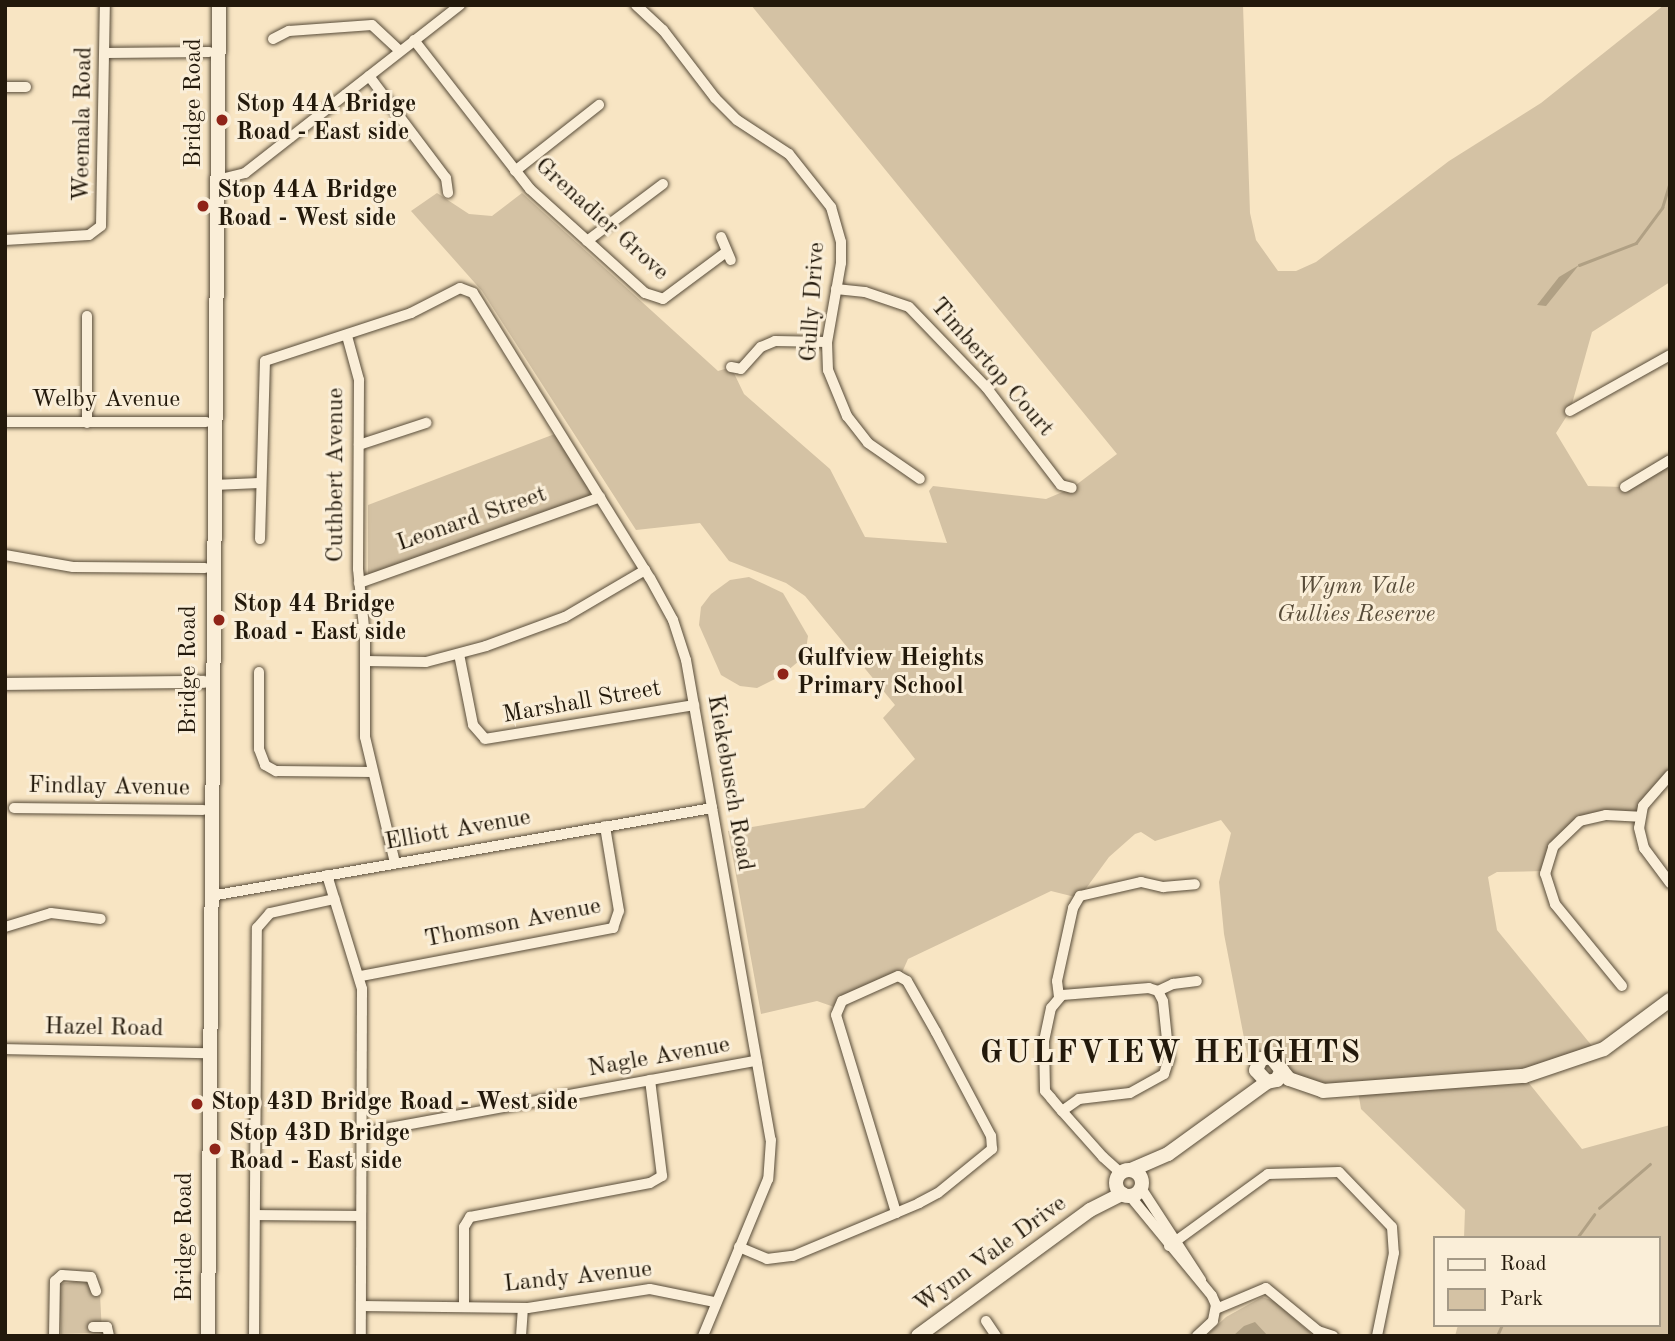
<!DOCTYPE html>
<html>
<head>
<meta charset="utf-8">
<style>
	body { margin:0 }
	#map { position:relative; width:1675px; height:1341px; overflow:hidden; background:#f8e5c3; font-family:"Old Standard TT",serif }
	div>[style] { position:absolute }
	[style*='--x'] { left:calc(var(--x)*1px); top:calc(var(--y)*1px); width:calc(var(--w)*1px); rotate:calc(var(--a)*1deg) }
	.green>* { inset:0; background:#d4c2a4 }
	.water>* { inset:0; background:#b0a084 }
	.stream>* { height:2.5px; margin:-1.25px; padding:0 1.25px; transform-origin:1.25px; border-radius:1.25px; background:#b0a084 }
	.roads { filter:drop-shadow(0 0 2px #584c39) drop-shadow(0 0 2px #584c39) }
	.minor>* { height:10px; margin:-5px; padding:0 5px; transform-origin:5px; border-radius:5px; background:#faeed8 }
	.tertiary>* { height:12px; margin:-6px; padding:0 6px; transform-origin:6px; border-radius:6px; background:#faeed8 }
	.secondary>* { height:14px; margin:-7px; padding:0 7px; transform-origin:7px; border-radius:7px; background:#faeed8 }
	.secondary>.ring { margin:-7px; padding:0; box-sizing:content-box; background:none; border:14px solid #faeed8; border-radius:50% }
	.dots>* { width:19px; height:19px; translate:-50% -50%; box-sizing:border-box; border:4px solid #faeed8; border-radius:50% }
	span { translate:-50% -50%; white-space:nowrap; text-align:center; line-height:1.15; -webkit-text-stroke:6px #faeed8; paint-order:stroke }
	.street-label { font-size:24px; color:#23190b }
	.poi-label { font-size:24px; color:#23190b; font-weight:700 }
	.left { translate:0 -50%; text-align:left }
	.park-label { font-size:24px; color:#584c39; font-style:italic }
	.district-label { font-size:32px; color:#23190b; font-weight:700; letter-spacing:2px }
	.frame { position:absolute; inset:0; border:7px solid #23190b; pointer-events:none }
	.legend { position:absolute; left:1433px; top:1236px; width:228px; height:91px; box-sizing:border-box; background:#faeed8; border:2px solid #a49986; margin:0; padding:9px 12px; list-style:none; font-size:21px; color:#23190b }
	.legend li { display:flex; align-items:center; gap:14px; height:35px }
	.legend b { width:35px; border:2px solid #a49986 }
</style>
</head>
<body>
<div id="map">
	<div class="green">
		<div style="clip-path:polygon(751px 5px,1243px 5px,1250px 213px,1256px 240px,1278px 271px,1296px 271px,1316px 262px,1449px 161px,1541px 103px,1664px 5px,1670px 5px,1670px 282px,1592px 332px,1570px 411px,1556px 433px,1588px 486px,1625px 487px,1670px 460px,1670px 775px,1640px 817px,1606px 815px,1565px 833px,1545px 871px,1497px 872px,1488px 877px,1497px 930px,1597px 1052px,1524px 1077px,1582px 1149px,1670px 1125px,1670px 1336px,1455px 1336px,1458px 1325px,1659px 1325px,1659px 1238px,1464px 1238px,1465px 1210px,1361px 1109px,1358px 1091px,1307px 1088px,1276px 1059px,1250px 1069px,1224px 934px,1219px 882px,1231px 833px,1221px 820px,1155px 841px,1141px 832px,1135px 834px,1109px 857px,1079px 898px,1051px 891px,908px 959px,900px 977px,837px 1008px,817px 1001px,761px 1014px,728px 831px,864px 808px,915px 759px,883px 718px,895px 705px,805px 596px,786px 583px,729px 561px,700px 523px,636px 530px,482px 291px,411px 211px,437px 193px,469px 214px,492px 216px,522px 193px,718px 371px,731px 367px,744px 394px,830px 469px,865px 537px,947px 543px,929px 491px,933px 486px,1046px 499px,1072px 488px,1117px 454px)"></div>
		<div style="clip-path:polygon(560px 432px,600px 497px,368px 579px,368px 505px)"></div>
		<div style="clip-path:polygon(749px 577px,783px 593px,808px 636px,805px 656px,781px 676px,757px 688px,740px 686px,721px 675px,699px 625px,701px 607px,711px 594px,730px 580px)"></div>
		<div style="clip-path:polygon(88px 1280px,94px 1294px,100px 1294px,102px 1333px,61px 1334px,59px 1284px)"></div>
		<div style="clip-path:polygon(1262px 1297px,1274px 1301px,1314px 1336px,1206px 1336px,1226px 1317px)"></div>
	</div>
	<div class="water">
		<div style="clip-path:polygon(1579px 265px,1546px 306px,1537px 305px,1559px 277px)"></div>
		<div style="clip-path:polygon(1255px 1322px,1268px 1336px,1233px 1336px,1244px 1326px)"></div>
	</div>
	<div class="stream">
		<div style="--x:1579;--y:265;--w:61;--a:-21.1"></div>
		<div style="--x:1636;--y:243;--w:44;--a:-53.4"></div>
		<div style="--x:1662;--y:208;--w:27;--a:-73"></div>
		<div style="--x:1599;--y:1208;--w:67;--a:-40.8"></div>
		<div style="--x:1577;--y:1238;--w:29;--a:-54"></div>
		<div style="--x:1497;--y:1336;--w:12;--a:-66"></div>
	</div>
	<div class="roads">
		<div class="minor">
			<div style="--x:636;--y:5;--w:37;--a:43"></div>
			<div style="--x:663;--y:30;--w:86;--a:52.6"></div>
			<div style="--x:715;--y:98;--w:31;--a:45"></div>
			<div style="--x:737;--y:120;--w:62;--a:33.2"></div>
			<div style="--x:789;--y:154;--w:68;--a:51.6"></div>
			<div style="--x:831;--y:207;--w:36;--a:74"></div>
			<div style="--x:841;--y:242;--w:21;--a:90"></div>
			<div style="--x:841;--y:263;--w:80;--a:100"></div>
			<div style="--x:827;--y:342;--w:28;--a:88"></div>
			<div style="--x:828;--y:370;--w:50;--a:67.6"></div>
			<div style="--x:847;--y:416;--w:34;--a:52"></div>
			<div style="--x:868;--y:443;--w:63;--a:34.7"></div>
			<div style="--x:273;--y:39;--w:18;--a:-27"></div>
			<div style="--x:289;--y:31;--w:83;--a:-4.1"></div>
			<div style="--x:372;--y:25;--w:38;--a:43"></div>
			<div style="--x:414;--y:40;--w:189;--a:52.1"></div>
			<div style="--x:530;--y:189;--w:155;--a:42.1"></div>
			<div style="--x:645;--y:293;--w:19;--a:18"></div>
			<div style="--x:663;--y:299;--w:77;--a:-36.6"></div>
			<div style="--x:106;--y:53;--w:103;--a:-0.6"></div>
			<div style="--x:369;--y:76;--w:128;--a:53"></div>
			<div style="--x:446;--y:178;--w:15;--a:82"></div>
			<div style="--x:5;--y:87;--w:21;--a:0"></div>
			<div style="--x:515;--y:171;--w:107;--a:-38.2"></div>
			<div style="--x:217;--y:180;--w:29;--a:-14"></div>
			<div style="--x:245;--y:173;--w:273;--a:-38"></div>
			<div style="--x:721;--y:237;--w:25;--a:67"></div>
			<div style="--x:5;--y:240;--w:84;--a:-3.4"></div>
			<div style="--x:89;--y:235;--w:15;--a:-37"></div>
			<div style="--x:101;--y:226;--w:221;--a:-89"></div>
			<div style="--x:587;--y:241;--w:95;--a:-36.9"></div>
			<div style="--x:836;--y:289;--w:29;--a:6"></div>
			<div style="--x:865;--y:292;--w:46;--a:18.8"></div>
			<div style="--x:909;--y:307;--w:111;--a:46.1"></div>
			<div style="--x:986;--y:387;--w:123;--a:52.6"></div>
			<div style="--x:1061;--y:485;--w:11;--a:15"></div>
			<div style="--x:87;--y:316;--w:107;--a:90"></div>
			<div style="--x:347;--y:336;--w:46;--a:74.7"></div>
			<div style="--x:359;--y:380;--w:189;--a:90.3"></div>
			<div style="--x:358;--y:569;--w:68;--a:84.1"></div>
			<div style="--x:365;--y:637;--w:100;--a:90"></div>
			<div style="--x:365;--y:737;--w:130;--a:76.6"></div>
			<div style="--x:731;--y:367;--w:10;--a:11"></div>
			<div style="--x:741;--y:369;--w:30;--a:-48"></div>
			<div style="--x:761;--y:347;--w:15;--a:-23"></div>
			<div style="--x:775;--y:341;--w:52;--a:1.1"></div>
			<div style="--x:1570;--y:411;--w:115;--a:-29.2"></div>
			<div style="--x:5;--y:422;--w:201;--a:0"></div>
			<div style="--x:359;--y:445;--w:71;--a:-18.2"></div>
			<div style="--x:214;--y:485;--w:45;--a:-2.5"></div>
			<div style="--x:1625;--y:487;--w:52;--a:-31"></div>
			<div style="--x:260;--y:539;--w:178;--a:-88.4"></div>
			<div style="--x:265;--y:361;--w:154;--a:-18.2"></div>
			<div style="--x:411;--y:313;--w:55;--a:-27"></div>
			<div style="--x:460;--y:288;--w:14;--a:21"></div>
			<div style="--x:473;--y:293;--w:335;--a:58.2"></div>
			<div style="--x:650;--y:578;--w:48;--a:61.3"></div>
			<div style="--x:673;--y:620;--w:42;--a:72"></div>
			<div style="--x:686;--y:660;--w:487;--a:80"></div>
			<div style="--x:771;--y:1140;--w:39;--a:94"></div>
			<div style="--x:768;--y:1179;--w:170;--a:112.5"></div>
			<div style="--x:5;--y:555;--w:69;--a:10"></div>
			<div style="--x:73;--y:567;--w:132;--a:0.4"></div>
			<div style="--x:359;--y:583;--w:256;--a:-19.6"></div>
			<div style="--x:459;--y:654;--w:72;--a:78.8"></div>
			<div style="--x:473;--y:725;--w:18;--a:49"></div>
			<div style="--x:485;--y:739;--w:212;--a:-9.2"></div>
			<div style="--x:365;--y:661;--w:61;--a:0.9"></div>
			<div style="--x:426;--y:662;--w:62;--a:-14.9"></div>
			<div style="--x:486;--y:646;--w:84;--a:-20.2"></div>
			<div style="--x:565;--y:617;--w:93;--a:-30.4"></div>
			<div style="--x:259;--y:672;--w:77;--a:90"></div>
			<div style="--x:259;--y:749;--w:17;--a:69"></div>
			<div style="--x:265;--y:765;--w:13;--a:29"></div>
			<div style="--x:276;--y:771;--w:97;--a:0.6"></div>
			<div style="--x:1670;--y:775;--w:41;--a:131.1"></div>
			<div style="--x:1643;--y:806;--w:22;--a:100"></div>
			<div style="--x:1639;--y:828;--w:21;--a:76"></div>
			<div style="--x:1644;--y:848;--w:44;--a:53.4"></div>
			<div style="--x:14;--y:808;--w:189;--a:0.6"></div>
			<div style="--x:327;--y:875;--w:119;--a:72.9"></div>
			<div style="--x:362;--y:989;--w:347;--a:90.2"></div>
			<div style="--x:211;--y:896;--w:509;--a:-9.96"></div>
			<div style="--x:5;--y:927;--w:48;--a:-16.9"></div>
			<div style="--x:51;--y:913;--w:50;--a:6.8"></div>
			<div style="--x:361;--y:976;--w:257;--a:-10.8"></div>
			<div style="--x:613;--y:928;--w:18;--a:-71"></div>
			<div style="--x:619;--y:911;--w:86;--a:-99.4"></div>
			<div style="--x:1622;--y:986;--w:106;--a:-129.3"></div>
			<div style="--x:1555;--y:904;--w:32;--a:-108"></div>
			<div style="--x:1545;--y:874;--w:28;--a:-73"></div>
			<div style="--x:1553;--y:847;--w:37;--a:-44"></div>
			<div style="--x:1580;--y:821;--w:27;--a:-13"></div>
			<div style="--x:1606;--y:815;--w:34;--a:3"></div>
			<div style="--x:1158;--y:991;--w:17;--a:-25"></div>
			<div style="--x:1173;--y:984;--w:24;--a:-7"></div>
			<div style="--x:1059;--y:997;--w:16;--a:-97"></div>
			<div style="--x:1057;--y:981;--w:75;--a:-77.6"></div>
			<div style="--x:1073;--y:908;--w:14;--a:-60"></div>
			<div style="--x:1080;--y:896;--w:63;--a:-12.9"></div>
			<div style="--x:1141;--y:882;--w:23;--a:13"></div>
			<div style="--x:1163;--y:887;--w:32;--a:-5"></div>
			<div style="--x:5;--y:1049;--w:198;--a:1.2"></div>
			<div style="--x:1062;--y:1111;--w:21;--a:-35"></div>
			<div style="--x:1079;--y:1099;--w:51;--a:-6.7"></div>
			<div style="--x:1130;--y:1093;--w:39;--a:-29"></div>
			<div style="--x:1164;--y:1074;--w:16;--a:-72"></div>
			<div style="--x:1169;--y:1059;--w:58;--a:-95.9"></div>
			<div style="--x:1163;--y:1001;--w:11;--a:-117"></div>
			<div style="--x:1158;--y:991;--w:9;--a:-162"></div>
			<div style="--x:1149;--y:988;--w:87;--a:175.4"></div>
			<div style="--x:1062;--y:995;--w:17;--a:130"></div>
			<div style="--x:1051;--y:1008;--w:35;--a:102"></div>
			<div style="--x:1044;--y:1042;--w:49;--a:88.8"></div>
			<div style="--x:1045;--y:1091;--w:9;--a:49"></div>
			<div style="--x:1051;--y:1098;--w:17;--a:50"></div>
			<div style="--x:1062;--y:1111;--w:62;--a:48.3"></div>
			<div style="--x:1103;--y:1157;--w:24;--a:42"></div>
			<div style="--x:362;--y:1133;--w:401;--a:-10.4"></div>
			<div style="--x:1141;--y:1188;--w:110;--a:56.9"></div>
			<div style="--x:1130;--y:1196;--w:129;--a:50.6"></div>
			<div style="--x:1212;--y:1296;--w:10;--a:66"></div>
			<div style="--x:1216;--y:1305;--w:16;--a:101"></div>
			<div style="--x:1213;--y:1321;--w:22;--a:137"></div>
			<div style="--x:255;--y:1215;--w:106;--a:0.5"></div>
			<div style="--x:1169;--y:1246;--w:122;--a:-36"></div>
			<div style="--x:1268;--y:1174;--w:71;--a:-1.6"></div>
			<div style="--x:1339;--y:1172;--w:76;--a:46.1"></div>
			<div style="--x:1392;--y:1227;--w:26;--a:86"></div>
			<div style="--x:1394;--y:1253;--w:85;--a:101.6"></div>
			<div style="--x:739;--y:1247;--w:30;--a:23"></div>
			<div style="--x:767;--y:1259;--w:26;--a:-7"></div>
			<div style="--x:793;--y:1256;--w:112;--a:-22.7"></div>
			<div style="--x:896;--y:1213;--w:25;--a:-23"></div>
			<div style="--x:919;--y:1203;--w:21;--a:-28"></div>
			<div style="--x:938;--y:1193;--w:70;--a:-39.2"></div>
			<div style="--x:992;--y:1149;--w:13;--a:-94"></div>
			<div style="--x:991;--y:1136;--w:118;--a:-117.9"></div>
			<div style="--x:936;--y:1032;--w:59;--a:-119.6"></div>
			<div style="--x:907;--y:981;--w:10;--a:-151"></div>
			<div style="--x:898;--y:976;--w:61;--a:155.9"></div>
			<div style="--x:842;--y:1001;--w:15;--a:113"></div>
			<div style="--x:836;--y:1015;--w:207;--a:73.1"></div>
			<div style="--x:361;--y:1306;--w:167;--a:0.7"></div>
			<div style="--x:528;--y:1308;--w:123;--a:-8.9"></div>
			<div style="--x:650;--y:1289;--w:65;--a:11.5"></div>
			<div style="--x:464;--y:1307;--w:80;--a:-90"></div>
			<div style="--x:464;--y:1227;--w:12;--a:-59"></div>
			<div style="--x:470;--y:1217;--w:183;--a:-10.7"></div>
			<div style="--x:650;--y:1183;--w:14;--a:-30"></div>
			<div style="--x:662;--y:1176;--w:97;--a:-97.1"></div>
			<div style="--x:1216;--y:1309;--w:54;--a:-22.8"></div>
			<div style="--x:1266;--y:1288;--w:67;--a:39.6"></div>
			<div style="--x:1318;--y:1331;--w:16;--a:18"></div>
			<div style="--x:986;--y:1321;--w:18;--a:56"></div>
			<div style="--x:93;--y:1327;--w:14;--a:0"></div>
			<div style="--x:107;--y:1327;--w:9;--a:77"></div>
			<div style="--x:54;--y:1336;--w:55;--a:-89"></div>
			<div style="--x:55;--y:1281;--w:9;--a:-41"></div>
			<div style="--x:62;--y:1275;--w:29;--a:4"></div>
			<div style="--x:91;--y:1277;--w:15;--a:70"></div>
			<div style="--x:254;--y:1336;--w:408;--a:-89.6"></div>
			<div style="--x:257;--y:928;--w:20;--a:-49"></div>
			<div style="--x:270;--y:913;--w:66;--a:-12.3"></div>
			<div style="--x:521;--y:1336;--w:28;--a:-86"></div>
		</div>
		<div class="tertiary">
			<div style="--x:5;--y:684;--w:199;--a:-0.6"></div>
		</div>
		<div class="secondary">
			<div style="--x:1282;--y:1070;--w:11;--a:117"></div>
			<div style="--x:1277;--y:1080;--w:10;--a:169"></div>
			<div style="--x:1267;--y:1082;--w:16;--a:-133"></div>
			<div style="--x:1256;--y:1070;--w:12;--a:-66"></div>
			<div style="--x:1261;--y:1059;--w:10;--a:-11"></div>
			<div style="--x:1271;--y:1057;--w:28;--a:51"></div>
			<div style="--x:1289;--y:1079;--w:36;--a:19"></div>
			<div style="--x:1323;--y:1091;--w:202;--a:-4.3"></div>
			<div style="--x:1524;--y:1076;--w:84;--a:-18.6"></div>
			<div style="--x:1604;--y:1049;--w:82;--a:-36.6"></div>
			<div style="--x:1131;--y:1170;--w:40;--a:-23.4"></div>
			<div style="--x:1168;--y:1154;--w:122;--a:-36"></div>
			<div class="ring" style="left:1116px;top:1170px;width:12px;height:12px"></div>
			<div style="--x:208;--y:1336;--w:1331;--a:-89.53"></div>
			<div style="--x:918;--y:1336;--w:213;--a:-36.2"></div>
			<div style="--x:1090;--y:1210;--w:36;--a:-27"></div>
		</div>
	</div>
	<div class="dots">
		<div style="left:222px;top:120px;background:#8f2418"></div>
		<div style="left:203px;top:206px;background:#8f2418"></div>
		<div style="left:219px;top:620px;background:#8f2418"></div>
		<div style="left:783px;top:674px;background:#8f2418"></div>
		<div style="left:197px;top:1104px;background:#8f2418"></div>
		<div style="left:215px;top:1149px;background:#8f2418"></div>
	</div>
	<div class="street-label">
		<span style="left:195px;top:103px;rotate:-90deg">Bridge Road</span>
		<span style="left:84px;top:124px;rotate:-89deg">Weemala Road</span>
		<span style="left:601px;top:220px;rotate:42deg">Grenadier Grove</span>
		<span style="left:814px;top:302px;rotate:-86deg">Gully Drive</span>
		<span style="left:991px;top:368px;rotate:49deg">Timbertop Court</span>
		<span style="left:106px;top:401px">Welby Avenue</span>
		<span style="left:337px;top:475px;rotate:-90deg">Cuthbert Avenue</span>
		<span style="left:472px;top:520px;rotate:-19deg">Leonard Street</span>
		<span style="left:190px;top:670px;rotate:-90deg">Bridge Road</span>
		<span style="left:582px;top:703px;rotate:-10deg">Marshall Street</span>
		<span style="left:729px;top:783px;rotate:80deg">Kiekebusch Road</span>
		<span style="left:109px;top:788px;rotate:1deg">Findlay Avenue</span>
		<span style="left:458px;top:831px;rotate:-10deg">Elliott Avenue</span>
		<span style="left:513px;top:924px;rotate:-11deg">Thomson Avenue</span>
		<span style="left:104px;top:1029px;rotate:1deg">Hazel Road</span>
		<span style="left:659px;top:1058px;rotate:-10deg">Nagle Avenue</span>
		<span style="left:186px;top:1237px;rotate:-90deg">Bridge Road</span>
		<span style="left:991px;top:1255px;rotate:-36deg">Wynn Vale Drive</span>
		<span style="left:578px;top:1278px;rotate:-6deg">Landy Avenue</span>
	</div>
	<div class="poi-label">
		<span class="left" style="left:236px;top:120px">Stop 44A Bridge<br>Road - East side</span>
		<span class="left" style="left:217px;top:206px">Stop 44A Bridge<br>Road - West side</span>
		<span class="left" style="left:233px;top:620px">Stop 44 Bridge<br>Road - East side</span>
		<span class="left" style="left:797px;top:674px">Gulfview Heights<br>Primary School</span>
		<span class="left" style="left:211px;top:1104px">Stop 43D Bridge Road - West side</span>
		<span class="left" style="left:229px;top:1149px">Stop 43D Bridge<br>Road - East side</span>
	</div>
	<div class="park-label">
		<span style="left:1356px;top:602px">Wynn Vale<br>Gullies Reserve</span>
	</div>
	<div class="district-label">
		<span style="left:1171px;top:1054px">GULFVIEW HEIGHTS</span>
	</div>
	<div class="frame"></div>
	<ul class="legend">
	<li><b style="height:9px;background:#faeed8"></b>Road</li>
	<li><b style="height:19px;background:#d4c2a4"></b>Park</li>
	</ul>
</div>
</body>
</html>
